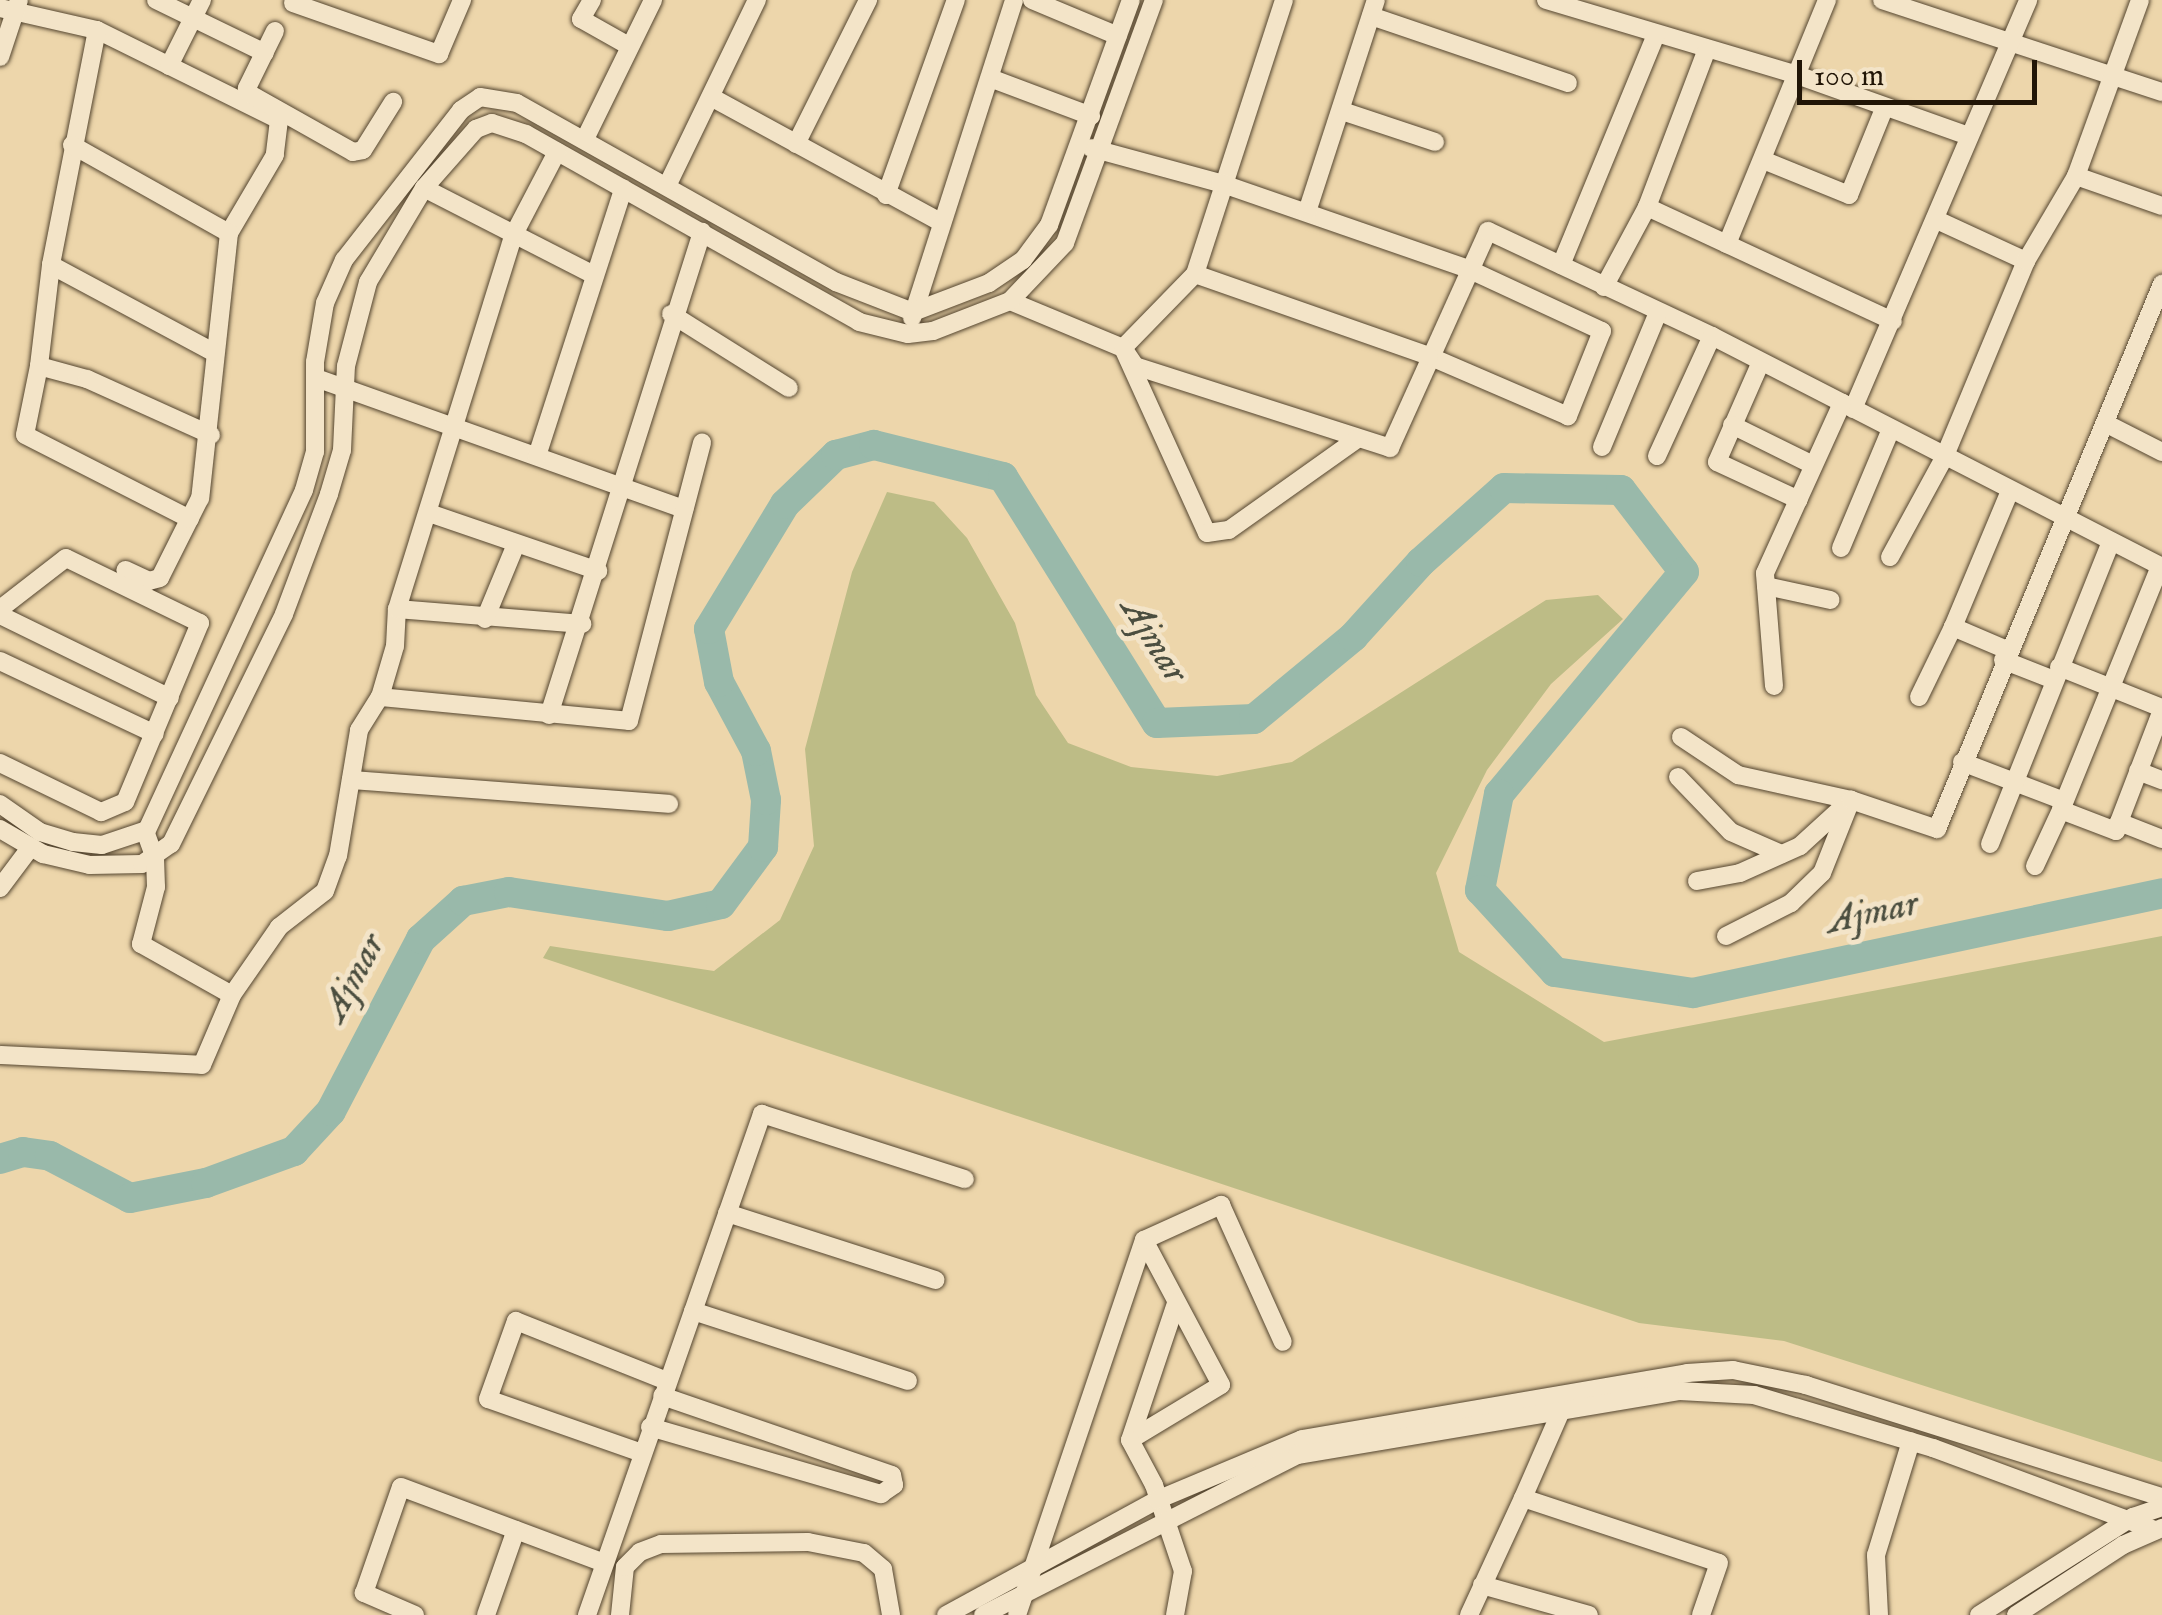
<!DOCTYPE html>
<html>
<head>
<meta charset="utf-8">
<style>
	body { margin:0 }
	#map { position:relative; width:2162px; height:1615px; overflow:hidden; background:#edd6ab; font-family:"IM FELL English",serif }
	div>[style] { position:absolute }
	[style*='--x'] { left:calc(var(--x)*1px); top:calc(var(--y)*1px); width:calc(var(--w)*1px); rotate:calc(var(--a)*1deg) }
	.green>* { inset:0; background:#bdbc86 }
	.river>* { height:30px; margin:-15px; padding:0 15px; transform-origin:15px; border-radius:15px; background:#99b9aa }
	.roads { filter:drop-shadow(0 0 2px #54452f) drop-shadow(0 0 2px #54452f) }
	.minor>* { height:18px; margin:-9px; padding:0 9px; transform-origin:9px; border-radius:9px; background:#f3e4c8 }
	span { translate:-50% -50%; white-space:nowrap; text-align:center; line-height:1.15; -webkit-text-stroke:10px #f3e4c8; paint-order:stroke }
	.water-label { font-size:38px; color:#4b4e3f; font-style:italic }
	.scale { position:absolute; left:1797px; top:60px; width:240px; height:45px; box-sizing:border-box; border:5px solid #211506; border-top:0; padding-left:12px; font-size:30px; line-height:35px; white-space:nowrap; color:#211506; -webkit-text-stroke:8px #f3e4c8; paint-order:stroke }
</style>
</head>
<body>
<div id="map">
	<div class="green">
		<div style="clip-path:polygon(887px 492px,934px 502px,967px 538px,1015px 623px,1036px 695px,1068px 743px,1131px 767px,1217px 776px,1292px 762px,1546px 600px,1598px 595px,1623px 619px,1551px 684px,1487px 770px,1436px 873px,1459px 952px,1604px 1042px,2162px 936px,2162px 1462px,1784px 1341px,1639px 1323px,543px 958px,550px 946px,714px 971px,780px 920px,814px 846px,805px 749px,852px 572px)"></div>
	</div>
	<div class="river">
		<div style="--x:0;--y:1159;--w:24;--a:-17"></div>
		<div style="--x:23;--y:1152;--w:27;--a:8"></div>
		<div style="--x:50;--y:1156;--w:90;--a:27.7"></div>
		<div style="--x:130;--y:1198;--w:77;--a:-11.2"></div>
		<div style="--x:206;--y:1183;--w:94;--a:-20"></div>
		<div style="--x:294;--y:1151;--w:54;--a:-47.2"></div>
		<div style="--x:331;--y:1111;--w:194;--a:-62.4"></div>
		<div style="--x:421;--y:939;--w:57;--a:-42.1"></div>
		<div style="--x:463;--y:901;--w:47;--a:-11.1"></div>
		<div style="--x:509;--y:892;--w:161;--a:8.6"></div>
		<div style="--x:668;--y:916;--w:54;--a:-12.8"></div>
		<div style="--x:721;--y:904;--w:71;--a:-53.6"></div>
		<div style="--x:763;--y:847;--w:47;--a:-86.3"></div>
		<div style="--x:766;--y:800;--w:50;--a:-101.5"></div>
		<div style="--x:756;--y:751;--w:78;--a:-118.2"></div>
		<div style="--x:719;--y:682;--w:54;--a:-100.7"></div>
		<div style="--x:709;--y:629;--w:146;--a:-58.7"></div>
		<div style="--x:785;--y:504;--w:71;--a:-43.9"></div>
		<div style="--x:836;--y:455;--w:39;--a:-15"></div>
		<div style="--x:874;--y:445;--w:133;--a:13.9"></div>
		<div style="--x:1003;--y:477;--w:290;--a:58"></div>
		<div style="--x:1157;--y:723;--w:97;--a:-2.4"></div>
		<div style="--x:1254;--y:719;--w:129;--a:-39.6"></div>
		<div style="--x:1353;--y:637;--w:101;--a:-47.8"></div>
		<div style="--x:1421;--y:562;--w:111;--a:-41.7"></div>
		<div style="--x:1504;--y:488;--w:117;--a:1"></div>
		<div style="--x:1621;--y:490;--w:103;--a:52.5"></div>
		<div style="--x:1684;--y:572;--w:289;--a:129.8"></div>
		<div style="--x:1499;--y:794;--w:98;--a:101.2"></div>
		<div style="--x:1480;--y:890;--w:111;--a:47.6"></div>
		<div style="--x:1555;--y:972;--w:140;--a:8.7"></div>
		<div style="--x:1693;--y:993;--w:480;--a:-12"></div>
	</div>
	<div class="roads">
		<div class="minor">
			<div style="--x:156;--y:0;--w:121;--a:25.9"></div>
			<div style="--x:592;--y:0;--w:22;--a:120"></div>
			<div style="--x:581;--y:19;--w:55;--a:29.4"></div>
			<div style="--x:1032;--y:0;--w:93;--a:22.7"></div>
			<div style="--x:1284;--y:0;--w:288;--a:108"></div>
			<div style="--x:1195;--y:274;--w:103;--a:134.2"></div>
			<div style="--x:1123;--y:348;--w:22;--a:56"></div>
			<div style="--x:1135;--y:366;--w:268;--a:17.8"></div>
			<div style="--x:1390;--y:448;--w:238;--a:-65.7"></div>
			<div style="--x:1488;--y:231;--w:247;--a:25.1"></div>
			<div style="--x:1712;--y:336;--w:506;--a:27.17"></div>
			<div style="--x:1546;--y:0;--w:262;--a:16.6"></div>
			<div style="--x:1797;--y:75;--w:182;--a:19.6"></div>
			<div style="--x:1882;--y:0;--w:295;--a:18.2"></div>
			<div style="--x:293;--y:3;--w:155;--a:19.3"></div>
			<div style="--x:439;--y:54;--w:59;--a:-66.9"></div>
			<div style="--x:0;--y:8;--w:99;--a:12.8"></div>
			<div style="--x:97;--y:30;--w:203;--a:26.3"></div>
			<div style="--x:279;--y:120;--w:35;--a:97"></div>
			<div style="--x:275;--y:155;--w:91;--a:120.5"></div>
			<div style="--x:229;--y:233;--w:267;--a:96.2"></div>
			<div style="--x:200;--y:498;--w:89;--a:116.6"></div>
			<div style="--x:160;--y:578;--w:11;--a:165"></div>
			<div style="--x:149;--y:581;--w:26;--a:-155"></div>
			<div style="--x:1371;--y:16;--w:208;--a:18.8"></div>
			<div style="--x:97;--y:30;--w:239;--a:101.1"></div>
			<div style="--x:51;--y:265;--w:102;--a:96.8"></div>
			<div style="--x:39;--y:366;--w:50;--a:15.2"></div>
			<div style="--x:87;--y:379;--w:136;--a:24.3"></div>
			<div style="--x:275;--y:31;--w:64;--a:116.2"></div>
			<div style="--x:247;--y:88;--w:7;--a:63"></div>
			<div style="--x:250;--y:94;--w:118;--a:29.4"></div>
			<div style="--x:353;--y:152;--w:10;--a:-11"></div>
			<div style="--x:363;--y:150;--w:57;--a:-58"></div>
			<div style="--x:0;--y:57;--w:60;--a:-71.6"></div>
			<div style="--x:169;--y:66;--w:74;--a:-63.4"></div>
			<div style="--x:990;--y:78;--w:108;--a:20.6"></div>
			<div style="--x:711;--y:97;--w:261;--a:28.6"></div>
			<div style="--x:1342;--y:111;--w:98;--a:18.4"></div>
			<div style="--x:585;--y:139;--w:155;--a:-63.9"></div>
			<div style="--x:796;--y:144;--w:161;--a:-63.4"></div>
			<div style="--x:72;--y:145;--w:180;--a:29.3"></div>
			<div style="--x:1091;--y:148;--w:134;--a:15.2"></div>
			<div style="--x:1220;--y:183;--w:260;--a:19.1"></div>
			<div style="--x:1466;--y:268;--w:150;--a:24.9"></div>
			<div style="--x:1602;--y:331;--w:92;--a:111.8"></div>
			<div style="--x:1568;--y:416;--w:151;--a:-156.7"></div>
			<div style="--x:1429;--y:356;--w:248;--a:-160.7"></div>
			<div style="--x:1763;--y:160;--w:93;--a:22.1"></div>
			<div style="--x:1849;--y:195;--w:93;--a:-67.9"></div>
			<div style="--x:2076;--y:176;--w:91;--a:19.2"></div>
			<div style="--x:667;--y:186;--w:207;--a:-64.2"></div>
			<div style="--x:424;--y:188;--w:189;--a:27.1"></div>
			<div style="--x:886;--y:195;--w:207;--a:-70.3"></div>
			<div style="--x:1647;--y:207;--w:271;--a:24.9"></div>
			<div style="--x:1307;--y:212;--w:223;--a:-72"></div>
			<div style="--x:1939;--y:221;--w:96;--a:24.7"></div>
			<div style="--x:1727;--y:244;--w:264;--a:-67.7"></div>
			<div style="--x:51;--y:265;--w:184;--a:28.2"></div>
			<div style="--x:1561;--y:265;--w:250;--a:-67.6"></div>
			<div style="--x:1604;--y:287;--w:91;--a:-61.7"></div>
			<div style="--x:1647;--y:207;--w:166;--a:-69.2"></div>
			<div style="--x:1010;--y:301;--w:122;--a:22.6"></div>
			<div style="--x:1123;--y:348;--w:203;--a:65.6"></div>
			<div style="--x:1207;--y:533;--w:22;--a:-8"></div>
			<div style="--x:1229;--y:530;--w:157;--a:-35.4"></div>
			<div style="--x:671;--y:314;--w:139;--a:32.1"></div>
			<div style="--x:912;--y:318;--w:334;--a:-72.2"></div>
			<div style="--x:1760;--y:364;--w:107;--a:113.7"></div>
			<div style="--x:1717;--y:462;--w:90;--a:24.9"></div>
			<div style="--x:39;--y:366;--w:70;--a:101.5"></div>
			<div style="--x:25;--y:435;--w:185;--a:27"></div>
			<div style="--x:316;--y:378;--w:391;--a:19.6"></div>
			<div style="--x:1853;--y:409;--w:445;--a:-66.8"></div>
			<div style="--x:2105;--y:423;--w:64;--a:27"></div>
			<div style="--x:1732;--y:425;--w:90;--a:26.3"></div>
			<div style="--x:1602;--y:447;--w:143;--a:-67.4"></div>
			<div style="--x:537;--y:456;--w:281;--a:-72.1"></div>
			<div style="--x:1657;--y:456;--w:132;--a:-65.4"></div>
			<div style="--x:429;--y:513;--w:179;--a:18.9"></div>
			<div style="--x:1841;--y:548;--w:129;--a:-67.2"></div>
			<div style="--x:1890;--y:557;--w:113;--a:-61.4"></div>
			<div style="--x:1944;--y:458;--w:213;--a:-67.4"></div>
			<div style="--x:2026;--y:261;--w:99;--a:-59.5"></div>
			<div style="--x:2076;--y:176;--w:187;--a:-70"></div>
			<div style="--x:1766;--y:586;--w:66;--a:12.2"></div>
			<div style="--x:0;--y:609;--w:83;--a:-37.7"></div>
			<div style="--x:66;--y:558;--w:149;--a:25.9"></div>
			<div style="--x:200;--y:623;--w:194;--a:112.7"></div>
			<div style="--x:125;--y:802;--w:26;--a:157"></div>
			<div style="--x:101;--y:812;--w:112;--a:-154.1"></div>
			<div style="--x:397;--y:609;--w:186;--a:4.6"></div>
			<div style="--x:0;--y:615;--w:189;--a:26"></div>
			<div style="--x:485;--y:619;--w:81;--a:-67.5"></div>
			<div style="--x:2007;--y:650;--w:59;--a:-156.9"></div>
			<div style="--x:1953;--y:627;--w:147;--a:-67.3"></div>
			<div style="--x:2003;--y:660;--w:55;--a:21.4"></div>
			<div style="--x:0;--y:661;--w:171;--a:25.2"></div>
			<div style="--x:2059;--y:667;--w:111;--a:21.7"></div>
			<div style="--x:1774;--y:686;--w:113;--a:-94.6"></div>
			<div style="--x:1765;--y:573;--w:187;--a:-65.6"></div>
			<div style="--x:380;--y:697;--w:250;--a:5.5"></div>
			<div style="--x:629;--y:721;--w:288;--a:-75.3"></div>
			<div style="--x:1919;--y:697;--w:78;--a:-64.1"></div>
			<div style="--x:2162;--y:710;--w:120;--a:111"></div>
			<div style="--x:2119;--y:822;--w:46;--a:21.6"></div>
			<div style="--x:549;--y:715;--w:507;--a:-72.42"></div>
			<div style="--x:1681;--y:737;--w:69;--a:33.7"></div>
			<div style="--x:1738;--y:775;--w:116;--a:12.5"></div>
			<div style="--x:1962;--y:762;--w:109;--a:20.9"></div>
			<div style="--x:2138;--y:771;--w:26;--a:21"></div>
			<div style="--x:1678;--y:777;--w:76;--a:46.1"></div>
			<div style="--x:1731;--y:832;--w:55;--a:23.7"></div>
			<div style="--x:351;--y:780;--w:319;--a:4.3"></div>
			<div style="--x:0;--y:804;--w:49;--a:35"></div>
			<div style="--x:40;--y:832;--w:34;--a:17"></div>
			<div style="--x:73;--y:842;--w:29;--a:6"></div>
			<div style="--x:102;--y:845;--w:47;--a:-18.4"></div>
			<div style="--x:147;--y:830;--w:374;--a:-65.2"></div>
			<div style="--x:304;--y:490;--w:40;--a:-74"></div>
			<div style="--x:315;--y:452;--w:90;--a:-90"></div>
			<div style="--x:315;--y:362;--w:60;--a:-80.4"></div>
			<div style="--x:325;--y:303;--w:47;--a:-66.2"></div>
			<div style="--x:344;--y:260;--w:190;--a:-52"></div>
			<div style="--x:461;--y:110;--w:23;--a:-34"></div>
			<div style="--x:480;--y:97;--w:37;--a:9"></div>
			<div style="--x:517;--y:103;--w:366;--a:29.3"></div>
			<div style="--x:836;--y:282;--w:83;--a:21.3"></div>
			<div style="--x:913;--y:312;--w:81;--a:-20.9"></div>
			<div style="--x:989;--y:283;--w:41;--a:-34.1"></div>
			<div style="--x:1023;--y:260;--w:44;--a:-53.4"></div>
			<div style="--x:1049;--y:225;--w:239;--a:-70"></div>
			<div style="--x:2061;--y:810;--w:263;--a:-67.9"></div>
			<div style="--x:0;--y:829;--w:50;--a:30.2"></div>
			<div style="--x:43;--y:854;--w:48;--a:13.2"></div>
			<div style="--x:90;--y:865;--w:52;--a:-1.1"></div>
			<div style="--x:142;--y:864;--w:35;--a:-35"></div>
			<div style="--x:171;--y:844;--w:256;--a:-63.8"></div>
			<div style="--x:284;--y:614;--w:128;--a:-69.4"></div>
			<div style="--x:329;--y:494;--w:46;--a:-73.5"></div>
			<div style="--x:342;--y:450;--w:84;--a:-87.3"></div>
			<div style="--x:346;--y:366;--w:87;--a:-75.3"></div>
			<div style="--x:368;--y:282;--w:109;--a:-59.2"></div>
			<div style="--x:424;--y:188;--w:79;--a:-48.6"></div>
			<div style="--x:476;--y:129;--w:17;--a:-21"></div>
			<div style="--x:492;--y:123;--w:36;--a:18"></div>
			<div style="--x:526;--y:134;--w:382;--a:29.4"></div>
			<div style="--x:859;--y:322;--w:50;--a:13.8"></div>
			<div style="--x:908;--y:334;--w:25;--a:-7"></div>
			<div style="--x:933;--y:331;--w:83;--a:-21.3"></div>
			<div style="--x:1010;--y:301;--w:80;--a:-46.5"></div>
			<div style="--x:1065;--y:243;--w:259;--a:-69.9"></div>
			<div style="--x:145;--y:831;--w:29;--a:70"></div>
			<div style="--x:155;--y:858;--w:29;--a:88"></div>
			<div style="--x:156;--y:887;--w:59;--a:104.7"></div>
			<div style="--x:141;--y:944;--w:104;--a:29.3"></div>
			<div style="--x:1990;--y:844;--w:326;--a:-68.2"></div>
			<div style="--x:2035;--y:866;--w:62;--a:-65.1"></div>
			<div style="--x:2061;--y:810;--w:59;--a:20.9"></div>
			<div style="--x:2116;--y:831;--w:9;--a:-72"></div>
			<div style="--x:1697;--y:881;--w:44;--a:-10.5"></div>
			<div style="--x:1740;--y:873;--w:66;--a:-24.2"></div>
			<div style="--x:1800;--y:846;--w:64;--a:-42.5"></div>
			<div style="--x:0;--y:888;--w:50;--a:-53.1"></div>
			<div style="--x:1726;--y:936;--w:73;--a:-26.9"></div>
			<div style="--x:1791;--y:903;--w:43;--a:-44.1"></div>
			<div style="--x:1822;--y:873;--w:79;--a:-68.3"></div>
			<div style="--x:1851;--y:800;--w:91;--a:18.6"></div>
			<div style="--x:1937;--y:829;--w:590;--a:-67.57"></div>
			<div style="--x:0;--y:1055;--w:202;--a:2.8"></div>
			<div style="--x:202;--y:1065;--w:76;--a:-66.8"></div>
			<div style="--x:232;--y:995;--w:83;--a:-55.3"></div>
			<div style="--x:279;--y:927;--w:58;--a:-38"></div>
			<div style="--x:325;--y:891;--w:37;--a:-70"></div>
			<div style="--x:338;--y:856;--w:128;--a:-80.5"></div>
			<div style="--x:359;--y:730;--w:39;--a:-58"></div>
			<div style="--x:380;--y:697;--w:53;--a:-73.6"></div>
			<div style="--x:395;--y:646;--w:37;--a:-87"></div>
			<div style="--x:397;--y:609;--w:391;--a:-72.7"></div>
			<div style="--x:513;--y:236;--w:95;--a:-62.4"></div>
			<div style="--x:727;--y:1213;--w:219;--a:17.8"></div>
			<div style="--x:1144;--y:1240;--w:164;--a:62"></div>
			<div style="--x:1221;--y:1385;--w:106;--a:148.9"></div>
			<div style="--x:1130;--y:1440;--w:145;--a:-71.4"></div>
			<div style="--x:693;--y:1311;--w:226;--a:18"></div>
			<div style="--x:650;--y:1427;--w:241;--a:16.2"></div>
			<div style="--x:881;--y:1494;--w:16;--a:-35"></div>
			<div style="--x:894;--y:1485;--w:10;--a:-101"></div>
			<div style="--x:892;--y:1475;--w:243;--a:-161"></div>
			<div style="--x:1130;--y:1440;--w:51;--a:61.9"></div>
			<div style="--x:1154;--y:1485;--w:91;--a:71.4"></div>
			<div style="--x:1183;--y:1571;--w:45;--a:100.3"></div>
			<div style="--x:642;--y:1453;--w:163;--a:-160.7"></div>
			<div style="--x:488;--y:1399;--w:83;--a:-70.3"></div>
			<div style="--x:516;--y:1321;--w:162;--a:21.7"></div>
			<div style="--x:1523;--y:1498;--w:95;--a:-66.4"></div>
			<div style="--x:1482;--y:1585;--w:111;--a:15.7"></div>
			<div style="--x:415;--y:1615;--w:56;--a:-156.7"></div>
			<div style="--x:364;--y:1593;--w:112;--a:-70.8"></div>
			<div style="--x:401;--y:1487;--w:217;--a:20.5"></div>
			<div style="--x:486;--y:1615;--w:90;--a:-70.6"></div>
			<div style="--x:587;--y:1615;--w:531;--a:-70.75"></div>
			<div style="--x:762;--y:1114;--w:213;--a:17.8"></div>
			<div style="--x:620;--y:1615;--w:48;--a:-84.1"></div>
			<div style="--x:625;--y:1567;--w:21;--a:-45"></div>
			<div style="--x:640;--y:1552;--w:22;--a:-21"></div>
			<div style="--x:661;--y:1544;--w:147;--a:-0.8"></div>
			<div style="--x:808;--y:1542;--w:57;--a:11.1"></div>
			<div style="--x:864;--y:1553;--w:25;--a:40"></div>
			<div style="--x:883;--y:1569;--w:47;--a:80.1"></div>
			<div style="--x:946;--y:1615;--w:240;--a:-28.6"></div>
			<div style="--x:1157;--y:1500;--w:157;--a:-22.8"></div>
			<div style="--x:1302;--y:1439;--w:391;--a:-9.7"></div>
			<div style="--x:1687;--y:1373;--w:46;--a:-3.7"></div>
			<div style="--x:1733;--y:1370;--w:75;--a:11.6"></div>
			<div style="--x:1806;--y:1385;--w:373;--a:17.5"></div>
			<div style="--x:983;--y:1615;--w:352;--a:-27"></div>
			<div style="--x:1297;--y:1455;--w:387;--a:-9.5"></div>
			<div style="--x:1679;--y:1391;--w:75;--a:3.1"></div>
			<div style="--x:1754;--y:1395;--w:187;--a:16.5"></div>
			<div style="--x:1933;--y:1448;--w:237;--a:20.3"></div>
			<div style="--x:1017;--y:1615;--w:396;--a:-71.3"></div>
			<div style="--x:1144;--y:1240;--w:85;--a:-24.4"></div>
			<div style="--x:1221;--y:1205;--w:150;--a:65.7"></div>
			<div style="--x:1469;--y:1615;--w:129;--a:-65.2"></div>
			<div style="--x:1523;--y:1498;--w:206;--a:18.3"></div>
			<div style="--x:1719;--y:1563;--w:55;--a:109.1"></div>
			<div style="--x:1879;--y:1615;--w:60;--a:-92.9"></div>
			<div style="--x:1876;--y:1555;--w:119;--a:-72.9"></div>
			<div style="--x:1979;--y:1615;--w:183;--a:-32.5"></div>
			<div style="--x:2133;--y:1517;--w:31;--a:-19"></div>
			<div style="--x:2016;--y:1615;--w:128;--a:-33.2"></div>
			<div style="--x:2123;--y:1545;--w:43;--a:-23.6"></div>
		</div>
	</div>
	<div class="water-label">
		<span style="left:1153px;top:641px;rotate:58deg">Ajmar</span>
		<span style="left:1873px;top:914px;rotate:-12deg">Ajmar</span>
		<span style="left:355px;top:978px;rotate:-62deg">Ajmar</span>
	</div>
	<div class="scale">100 m</div>
</div>
</body>
</html>
